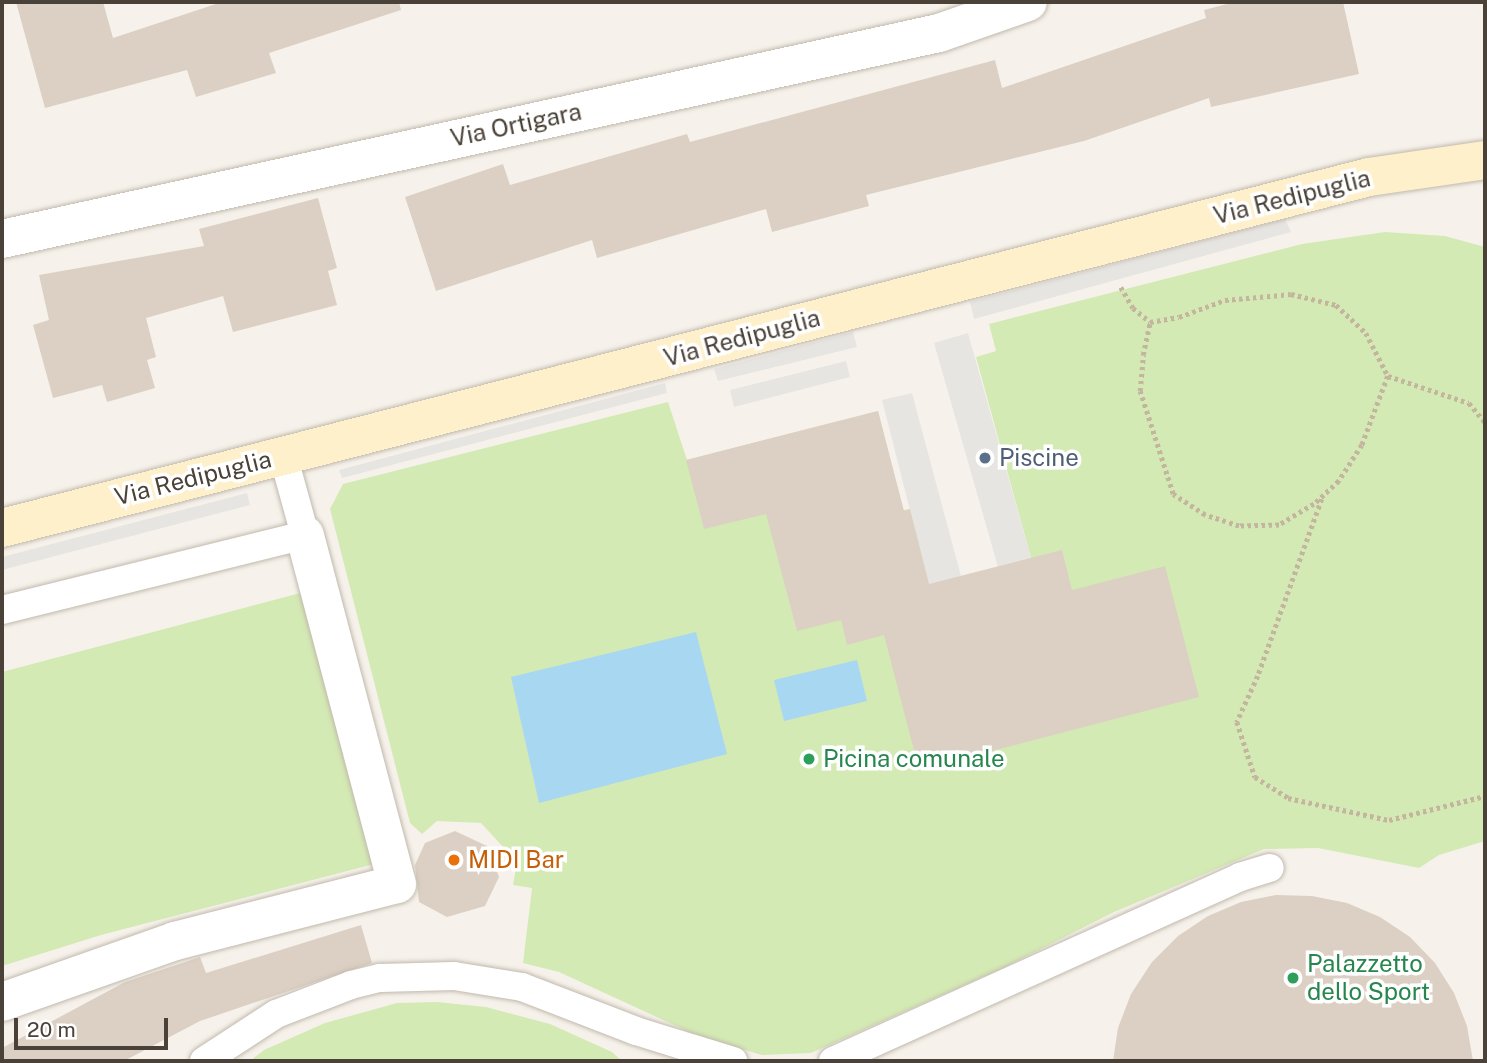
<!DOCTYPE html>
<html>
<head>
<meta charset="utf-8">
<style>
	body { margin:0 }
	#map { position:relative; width:1487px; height:1063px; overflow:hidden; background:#f6f2eb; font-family:"Public Sans",sans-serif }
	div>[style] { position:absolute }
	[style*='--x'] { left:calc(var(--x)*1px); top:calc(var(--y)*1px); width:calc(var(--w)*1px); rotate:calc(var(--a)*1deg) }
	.green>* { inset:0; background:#d4eab4 }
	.parking>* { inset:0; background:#e7e5e2 }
	.water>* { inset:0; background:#a8d7f2 }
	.building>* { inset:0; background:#dbd0c3 }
	.path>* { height:4.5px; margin-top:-2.25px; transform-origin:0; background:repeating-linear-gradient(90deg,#c3b59e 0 3.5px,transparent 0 7px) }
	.roads { filter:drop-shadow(0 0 2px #c1b9ad) drop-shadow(0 0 2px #c1b9ad) }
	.lane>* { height:28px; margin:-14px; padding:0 14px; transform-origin:14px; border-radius:14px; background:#fff }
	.street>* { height:38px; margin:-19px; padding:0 19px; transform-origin:19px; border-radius:19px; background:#fff }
	.secondary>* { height:38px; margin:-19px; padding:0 19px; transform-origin:19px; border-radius:19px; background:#fff0cc }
	.dots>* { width:19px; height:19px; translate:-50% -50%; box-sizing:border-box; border:4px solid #fff; border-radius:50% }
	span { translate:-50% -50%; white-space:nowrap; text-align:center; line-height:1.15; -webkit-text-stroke:7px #fff; paint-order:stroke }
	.street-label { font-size:24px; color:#4a4238 }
	.service-label { font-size:24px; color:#4e5e75 }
	.left { translate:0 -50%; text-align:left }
	.leisure-label { font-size:24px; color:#27864d }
	.food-label { font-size:24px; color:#c56008 }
	.frame { position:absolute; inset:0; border:4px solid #4a4238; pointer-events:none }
	.scale { position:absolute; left:14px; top:1018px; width:154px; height:32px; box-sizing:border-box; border:4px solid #4a4238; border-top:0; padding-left:9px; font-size:21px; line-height:24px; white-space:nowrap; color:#4a4238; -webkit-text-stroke:5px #fff; paint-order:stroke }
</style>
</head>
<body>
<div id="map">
	<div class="green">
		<div style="clip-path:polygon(1385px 232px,1445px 236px,1485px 247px,1485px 841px,1439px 855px,1419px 868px,1318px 848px,1264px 849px,1114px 912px,1005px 967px,811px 1053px,762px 1055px,700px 1037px,559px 972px,523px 963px,532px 888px,513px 885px,517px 862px,481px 823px,437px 821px,422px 834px,410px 823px,330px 509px,343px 484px,668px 402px,687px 460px,878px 411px,903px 510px,910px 509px,930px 585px,1031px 558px,976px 357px,996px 351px,989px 324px,1302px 244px)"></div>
		<div style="clip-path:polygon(304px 592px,378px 863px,101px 935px,2px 966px,2px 672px)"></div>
		<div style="clip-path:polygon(437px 1002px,486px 1007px,550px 1024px,612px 1052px,622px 1061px,250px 1061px,264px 1050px,325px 1023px,397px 1003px)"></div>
	</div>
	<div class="parking">
		<div style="clip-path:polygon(1285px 219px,1291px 232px,974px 319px,970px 302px)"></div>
		<div style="clip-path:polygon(853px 332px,857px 347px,718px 381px,714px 369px)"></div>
		<div style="clip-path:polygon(968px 333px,1031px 558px,998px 567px,934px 343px)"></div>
		<div style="clip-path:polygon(846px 361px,850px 377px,734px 407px,730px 390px)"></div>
		<div style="clip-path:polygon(665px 383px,667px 393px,342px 478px,339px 470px)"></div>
		<div style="clip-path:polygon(912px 393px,961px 576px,929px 585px,882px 400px)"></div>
		<div style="clip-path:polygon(247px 493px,250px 505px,2px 570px,2px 557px)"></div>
	</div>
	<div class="water">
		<div style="clip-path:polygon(696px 632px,727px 754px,539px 803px,511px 677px)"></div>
		<div style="clip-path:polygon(857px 660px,867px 701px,784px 721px,774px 680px)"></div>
	</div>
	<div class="building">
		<div style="clip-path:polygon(16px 2px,103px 2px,113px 38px,222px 2px,399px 2px,401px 10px,269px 53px,276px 73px,196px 97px,187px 70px,45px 108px)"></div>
		<div style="clip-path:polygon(1235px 2px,1343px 2px,1359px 74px,1211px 107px,1209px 98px,1084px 141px,866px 195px,869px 206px,772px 232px,766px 209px,597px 258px,592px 240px,436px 291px,405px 197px,503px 164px,510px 185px,687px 134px,690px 142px,995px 60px,1002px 88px,1206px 18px,1204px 10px)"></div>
		<div style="clip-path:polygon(318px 198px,337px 268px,328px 271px,337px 305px,233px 332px,223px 296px,146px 318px,156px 357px,147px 360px,155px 388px,107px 402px,102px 385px,53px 398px,33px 325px,49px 320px,39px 275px,204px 246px,199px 229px)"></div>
		<div style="clip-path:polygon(878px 411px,904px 511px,910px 509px,929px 584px,1062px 550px,1072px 590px,1165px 566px,1199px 697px,919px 770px,884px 635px,847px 645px,841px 620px,797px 631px,766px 514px,704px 529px,686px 460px)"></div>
		<div style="clip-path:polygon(455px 831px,487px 846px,499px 877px,485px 906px,447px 917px,419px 902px,415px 865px,425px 843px)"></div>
		<div style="clip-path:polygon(1276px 895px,1312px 896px,1347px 903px,1380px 917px,1410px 937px,1435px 963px,1454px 993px,1467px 1026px,1473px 1061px,1113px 1061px,1118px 1028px,1131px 994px,1152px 962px,1178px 936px,1208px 916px,1241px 902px)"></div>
		<div style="clip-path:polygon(361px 925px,372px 963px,200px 1021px,124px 1061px,2px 1061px,2px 1048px,125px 982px,200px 957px,206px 973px)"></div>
	</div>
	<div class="path">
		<div style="--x:1121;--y:287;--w:24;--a:60"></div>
		<div style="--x:1133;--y:308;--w:22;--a:39"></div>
		<div style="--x:1150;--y:322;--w:29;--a:-10"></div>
		<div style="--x:1179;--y:317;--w:49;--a:-20.3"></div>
		<div style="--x:1225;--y:300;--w:66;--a:-5.2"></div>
		<div style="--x:1291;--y:294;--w:46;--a:13.7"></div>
		<div style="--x:1336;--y:305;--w:41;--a:43"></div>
		<div style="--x:1366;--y:333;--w:48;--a:62.9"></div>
		<div style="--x:1388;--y:376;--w:74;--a:110.6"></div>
		<div style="--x:1362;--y:445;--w:43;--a:122.6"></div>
		<div style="--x:1339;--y:481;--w:34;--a:137"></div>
		<div style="--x:1314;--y:504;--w:41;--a:149"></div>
		<div style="--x:1279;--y:525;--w:40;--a:178.6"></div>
		<div style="--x:1239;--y:526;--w:36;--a:-162"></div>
		<div style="--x:1205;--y:515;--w:38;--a:-147"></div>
		<div style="--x:1173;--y:494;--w:108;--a:-107.8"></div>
		<div style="--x:1140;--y:391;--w:36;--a:-85"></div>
		<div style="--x:1143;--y:355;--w:34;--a:-78"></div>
		<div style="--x:1388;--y:376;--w:85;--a:18.4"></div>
		<div style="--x:1469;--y:403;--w:25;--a:50"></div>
		<div style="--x:1322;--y:499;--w:188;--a:109.9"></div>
		<div style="--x:1258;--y:676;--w:51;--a:114.5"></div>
		<div style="--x:1237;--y:722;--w:58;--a:71.9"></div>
		<div style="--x:1255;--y:777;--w:39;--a:32"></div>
		<div style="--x:1288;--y:798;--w:103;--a:12.3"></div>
		<div style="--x:1389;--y:820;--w:99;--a:-14"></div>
	</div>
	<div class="roads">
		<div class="lane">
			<div style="--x:2;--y:610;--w:312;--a:-13.9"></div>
			<div style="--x:305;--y:535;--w:83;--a:-105.4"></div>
			<div style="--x:204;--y:1061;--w:86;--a:-33.1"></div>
			<div style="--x:276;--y:1014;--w:80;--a:-21.1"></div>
			<div style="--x:351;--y:985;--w:30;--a:-14"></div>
			<div style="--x:380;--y:978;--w:74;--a:-1.5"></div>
			<div style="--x:454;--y:976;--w:69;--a:9.2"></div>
			<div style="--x:522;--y:987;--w:122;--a:21.1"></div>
			<div style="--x:636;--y:1031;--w:102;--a:17.2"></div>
			<div style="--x:833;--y:1061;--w:447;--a:-24.3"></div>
			<div style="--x:1240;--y:877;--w:31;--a:-17"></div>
		</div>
		<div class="street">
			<div style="--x:2;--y:239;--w:959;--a:-12.4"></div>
			<div style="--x:939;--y:33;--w:94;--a:-19.2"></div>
			<div style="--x:2;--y:1002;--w:183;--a:-19.4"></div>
			<div style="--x:175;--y:941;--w:229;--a:-14.4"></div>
			<div style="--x:397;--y:884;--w:361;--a:-104.8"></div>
		</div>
		<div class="secondary">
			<div style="--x:2;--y:528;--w:1411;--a:-14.4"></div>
			<div style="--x:1369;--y:177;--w:117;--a:-8.3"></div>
		</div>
	</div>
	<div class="dots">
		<div style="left:985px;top:458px;background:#5c6f8a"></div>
		<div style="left:809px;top:759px;background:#2e9e5b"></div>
		<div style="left:454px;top:860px;background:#e8710a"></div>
		<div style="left:1293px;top:978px;background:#2e9e5b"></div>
	</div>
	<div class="street-label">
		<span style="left:516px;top:125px;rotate:-12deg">Via Ortigara</span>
		<span style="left:1292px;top:197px;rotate:-14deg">Via Redipuglia</span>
		<span style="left:742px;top:338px;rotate:-15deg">Via Redipuglia</span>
		<span style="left:193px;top:478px;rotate:-14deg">Via Redipuglia</span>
	</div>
	<div class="service-label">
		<span class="left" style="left:999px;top:458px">Piscine</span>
	</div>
	<div class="leisure-label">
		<span class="left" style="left:823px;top:759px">Picina comunale</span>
		<span class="left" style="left:1307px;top:978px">Palazzetto<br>dello Sport</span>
	</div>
	<div class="food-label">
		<span class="left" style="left:468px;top:860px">MIDI Bar</span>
	</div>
	<div class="frame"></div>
	<div class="scale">20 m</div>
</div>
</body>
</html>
